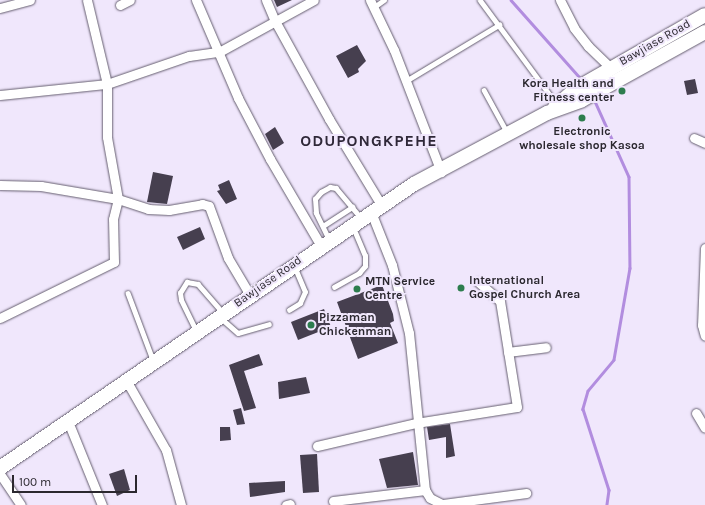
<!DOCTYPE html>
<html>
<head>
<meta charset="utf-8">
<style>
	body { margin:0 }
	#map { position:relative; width:705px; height:505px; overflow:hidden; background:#f0e7fc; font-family:Karla,sans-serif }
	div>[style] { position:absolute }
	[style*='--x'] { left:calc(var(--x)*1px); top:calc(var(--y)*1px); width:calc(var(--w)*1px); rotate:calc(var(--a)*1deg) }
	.stream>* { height:2.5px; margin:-1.25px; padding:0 1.25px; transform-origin:1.25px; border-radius:1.25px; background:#b28ddf }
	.building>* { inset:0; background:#463f4f }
	.roads { filter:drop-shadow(0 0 1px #655e6f) drop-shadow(0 0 1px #655e6f) }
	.lane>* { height:4.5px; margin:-2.25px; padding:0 2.25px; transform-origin:2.25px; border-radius:2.25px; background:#fff }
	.street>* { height:9px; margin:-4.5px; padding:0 4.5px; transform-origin:4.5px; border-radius:4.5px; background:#fff }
	.primary>* { height:14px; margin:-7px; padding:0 7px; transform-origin:7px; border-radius:7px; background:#fff }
	.dots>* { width:11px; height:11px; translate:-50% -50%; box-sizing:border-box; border:2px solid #f0e7fc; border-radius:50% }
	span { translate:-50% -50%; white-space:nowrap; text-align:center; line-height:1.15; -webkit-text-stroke:4px #f0e7fc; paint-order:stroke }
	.street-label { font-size:12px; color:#2b282f }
	.poi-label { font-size:12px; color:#2b282f; font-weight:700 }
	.right { translate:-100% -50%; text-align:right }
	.left { translate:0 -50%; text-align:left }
	.district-label { font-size:16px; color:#2f2838; font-weight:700; letter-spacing:1px }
	.scale { position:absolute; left:12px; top:475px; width:125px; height:18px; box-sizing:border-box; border:2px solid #2b282f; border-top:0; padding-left:5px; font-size:12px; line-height:14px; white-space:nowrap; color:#2b282f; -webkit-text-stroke:3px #f0e7fc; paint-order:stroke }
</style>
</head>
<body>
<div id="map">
	<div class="stream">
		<div style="--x:511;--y:0;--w:107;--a:48.4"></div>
		<div style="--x:594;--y:99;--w:85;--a:65.8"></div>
		<div style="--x:629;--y:177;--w:91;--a:89.4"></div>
		<div style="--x:630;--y:268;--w:93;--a:99.9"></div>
		<div style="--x:614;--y:360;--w:40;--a:130"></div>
		<div style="--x:588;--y:391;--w:19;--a:106"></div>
		<div style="--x:583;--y:409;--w:85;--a:72.2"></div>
		<div style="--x:609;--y:490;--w:15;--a:98"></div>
	</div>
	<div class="building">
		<div style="clip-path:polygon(274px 0,292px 0,277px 7px)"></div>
		<div style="clip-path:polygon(357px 45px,366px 61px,358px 69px,359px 72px,348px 78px,336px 56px)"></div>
		<div style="clip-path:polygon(695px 79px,698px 93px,687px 95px,684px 81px)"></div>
		<div style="clip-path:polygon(275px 127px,284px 143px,273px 150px,265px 134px)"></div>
		<div style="clip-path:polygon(153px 172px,173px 176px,167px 204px,147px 202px)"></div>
		<div style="clip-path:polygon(229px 180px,237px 199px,226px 204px,217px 191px,220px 190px,218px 185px)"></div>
		<div style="clip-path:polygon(200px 227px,205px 239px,183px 250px,177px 237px)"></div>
		<div style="clip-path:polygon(382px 285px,393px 314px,394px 321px,390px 323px,398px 343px,358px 359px,337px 302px)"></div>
		<div style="clip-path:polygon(324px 309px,331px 327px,298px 340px,291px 322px)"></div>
		<div style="clip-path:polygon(259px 354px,263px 365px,244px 371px,256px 408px,244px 411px,229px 365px)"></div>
		<div style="clip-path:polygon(306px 377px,310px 393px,279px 399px,278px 382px)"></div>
		<div style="clip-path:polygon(241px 408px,245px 424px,237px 425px,233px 410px)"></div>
		<div style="clip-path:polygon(450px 424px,455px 456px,446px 458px,446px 437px,429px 440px,427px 427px)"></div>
		<div style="clip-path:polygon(220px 427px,230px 427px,231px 440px,220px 441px)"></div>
		<div style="clip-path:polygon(413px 452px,418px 485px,387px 488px,379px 459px)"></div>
		<div style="clip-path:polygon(317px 454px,319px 492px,303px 493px,300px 455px)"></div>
		<div style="clip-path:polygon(124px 469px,130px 490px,117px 496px,109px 474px)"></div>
		<div style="clip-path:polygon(285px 481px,285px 492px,250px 497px,249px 483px)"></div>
	</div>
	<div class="roads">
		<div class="lane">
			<div style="--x:480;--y:0;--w:128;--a:53.6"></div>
			<div style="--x:374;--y:7;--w:12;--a:-35"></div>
			<div style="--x:406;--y:81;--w:109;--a:-31.1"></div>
			<div style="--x:484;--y:90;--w:48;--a:61.3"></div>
			<div style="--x:323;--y:226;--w:35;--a:-33"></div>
			<div style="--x:329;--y:240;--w:30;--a:-116"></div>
			<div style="--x:316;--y:213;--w:14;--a:-94"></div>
			<div style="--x:315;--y:199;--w:9;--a:-49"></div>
			<div style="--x:321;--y:192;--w:10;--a:-29"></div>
			<div style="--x:330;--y:187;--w:6;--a:9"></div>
			<div style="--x:336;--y:188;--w:39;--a:50"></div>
			<div style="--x:334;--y:287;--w:29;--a:-29"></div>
			<div style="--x:359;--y:273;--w:9;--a:-49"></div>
			<div style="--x:365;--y:266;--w:10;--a:-90"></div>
			<div style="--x:365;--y:256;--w:30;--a:-113"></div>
			<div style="--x:128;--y:293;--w:72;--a:69.5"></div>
			<div style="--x:289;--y:310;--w:13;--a:-32"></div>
			<div style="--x:300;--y:303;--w:12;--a:-66"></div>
			<div style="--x:305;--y:292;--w:26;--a:-113"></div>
			<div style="--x:222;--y:319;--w:21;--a:41"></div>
			<div style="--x:238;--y:333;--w:32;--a:-16"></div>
			<div style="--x:196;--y:331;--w:34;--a:-116"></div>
			<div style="--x:181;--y:300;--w:7;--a:-98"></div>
			<div style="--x:180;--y:293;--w:13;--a:-58"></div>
			<div style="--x:187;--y:282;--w:11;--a:10"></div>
			<div style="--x:198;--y:284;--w:37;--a:49"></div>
		</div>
		<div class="street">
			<div style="--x:196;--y:0;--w:107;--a:66.8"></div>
			<div style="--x:238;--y:98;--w:69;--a:62.3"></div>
			<div style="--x:270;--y:159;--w:101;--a:59.6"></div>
			<div style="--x:266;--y:0;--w:23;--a:67"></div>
			<div style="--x:275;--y:21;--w:112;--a:61.1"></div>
			<div style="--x:329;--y:119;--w:102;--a:58.7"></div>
			<div style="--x:370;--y:0;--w:55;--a:64.4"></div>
			<div style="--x:394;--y:50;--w:131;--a:68.9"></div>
			<div style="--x:560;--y:0;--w:31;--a:63"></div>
			<div style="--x:574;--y:28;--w:23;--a:52"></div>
			<div style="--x:588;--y:46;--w:32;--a:44"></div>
			<div style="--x:120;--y:5;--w:11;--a:-27"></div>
			<div style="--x:0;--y:8;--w:31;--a:-15"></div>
			<div style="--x:0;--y:95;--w:108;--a:-5.9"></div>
			<div style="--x:107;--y:84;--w:87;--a:-18.9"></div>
			<div style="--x:189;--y:56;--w:30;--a:-8"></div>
			<div style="--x:219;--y:52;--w:108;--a:-28.7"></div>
			<div style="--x:694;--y:138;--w:12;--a:24"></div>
			<div style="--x:0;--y:185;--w:41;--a:1.4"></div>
			<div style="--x:41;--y:186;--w:78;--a:9.6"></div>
			<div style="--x:118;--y:199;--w:32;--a:18"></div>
			<div style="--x:148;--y:209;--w:21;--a:3"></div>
			<div style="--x:169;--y:210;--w:34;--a:-10"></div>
			<div style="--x:202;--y:204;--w:7;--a:16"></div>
			<div style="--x:209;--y:206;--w:55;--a:69.9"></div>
			<div style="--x:228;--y:258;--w:43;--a:59.3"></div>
			<div style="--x:371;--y:212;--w:57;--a:68.4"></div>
			<div style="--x:392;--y:265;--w:70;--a:76"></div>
			<div style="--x:409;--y:333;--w:158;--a:84.2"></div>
			<div style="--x:425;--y:490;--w:9;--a:58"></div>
			<div style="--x:430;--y:498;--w:16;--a:27"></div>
			<div style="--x:705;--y:248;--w:77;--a:92.2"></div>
			<div style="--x:702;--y:325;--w:11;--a:75"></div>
			<div style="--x:0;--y:318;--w:127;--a:-26.2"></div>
			<div style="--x:114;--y:262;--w:43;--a:-91.3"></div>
			<div style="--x:113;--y:219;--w:21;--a:-76"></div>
			<div style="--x:118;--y:199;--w:63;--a:-100.1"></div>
			<div style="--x:107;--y:137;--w:53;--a:-90"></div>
			<div style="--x:107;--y:84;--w:86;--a:-103.4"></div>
			<div style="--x:508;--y:352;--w:38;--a:-7"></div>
			<div style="--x:126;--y:380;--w:81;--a:60.3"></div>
			<div style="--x:166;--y:450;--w:57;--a:74.7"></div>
			<div style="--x:696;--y:413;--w:17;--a:59"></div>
			<div style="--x:67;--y:419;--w:93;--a:67.9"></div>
			<div style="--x:317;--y:446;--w:102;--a:-13.1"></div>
			<div style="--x:416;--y:423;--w:102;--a:-9"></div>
			<div style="--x:517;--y:407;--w:107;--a:-99.1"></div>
			<div style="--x:500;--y:301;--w:29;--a:-139"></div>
			<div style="--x:0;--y:474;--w:37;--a:56"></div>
			<div style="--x:333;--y:501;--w:93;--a:-6.8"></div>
			<div style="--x:443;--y:504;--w:84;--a:-7.5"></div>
			<div style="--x:286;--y:505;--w:4;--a:-14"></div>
		</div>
		<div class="primary">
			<div style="--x:555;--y:107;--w:29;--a:-41"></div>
			<div style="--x:577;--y:88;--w:147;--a:-29.7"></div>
			<div style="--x:0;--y:468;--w:502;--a:-34.45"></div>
			<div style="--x:414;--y:184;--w:151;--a:-28.1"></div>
			<div style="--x:547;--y:113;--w:37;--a:-20"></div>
			<div style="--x:582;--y:100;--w:141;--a:-28.9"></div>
		</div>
	</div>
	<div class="dots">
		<div style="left:622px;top:91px;background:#2d7d4e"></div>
		<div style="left:582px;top:118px;background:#2d7d4e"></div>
		<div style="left:461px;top:288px;background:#2d7d4e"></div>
		<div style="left:357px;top:289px;background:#2d7d4e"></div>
		<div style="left:311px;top:325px;background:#2d7d4e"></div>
	</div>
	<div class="street-label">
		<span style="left:655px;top:43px;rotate:-30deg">Bawjiase Road</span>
		<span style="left:268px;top:282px;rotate:-35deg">Bawjiase Road</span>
	</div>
	<div class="poi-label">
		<span class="right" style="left:614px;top:91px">Kora Health and<br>Fitness center</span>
		<span style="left:582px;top:139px">Electronic<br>wholesale shop Kasoa</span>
		<span class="left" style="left:469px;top:288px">International<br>Gospel Church Area</span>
		<span class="left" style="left:365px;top:289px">MTN Service<br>Centre</span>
		<span class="left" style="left:319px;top:325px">Pizzaman<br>Chickenman</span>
	</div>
	<div class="district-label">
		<span style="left:369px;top:141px">ODUPONGKPEHE</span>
	</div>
	<div class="scale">100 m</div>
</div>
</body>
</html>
